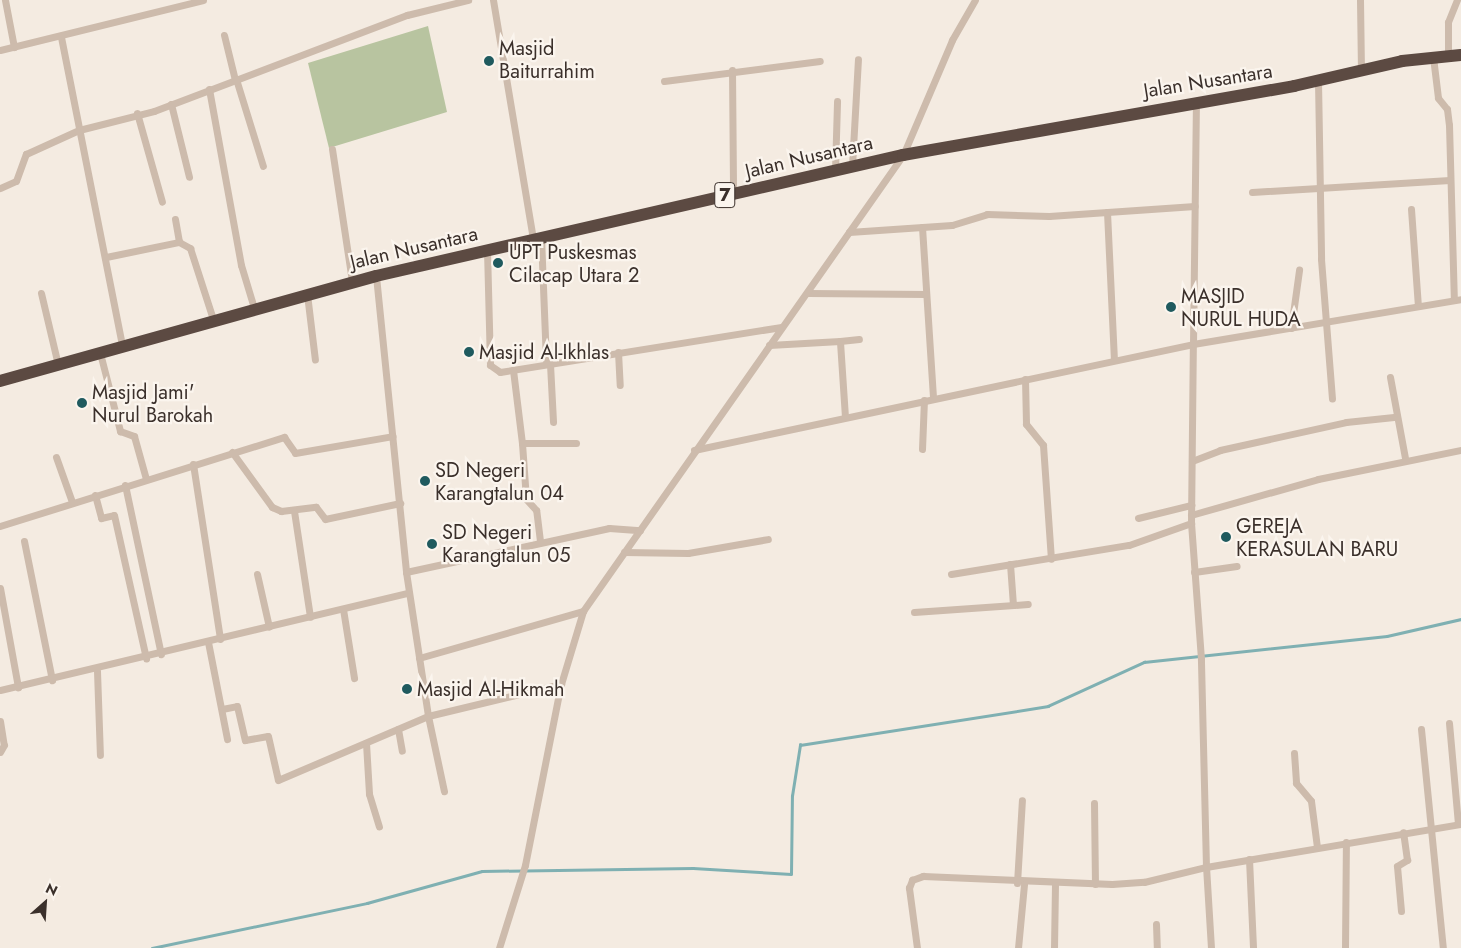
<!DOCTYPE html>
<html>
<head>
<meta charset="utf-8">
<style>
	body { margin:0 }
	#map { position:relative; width:1461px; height:948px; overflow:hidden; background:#f4ebe1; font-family:Jost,sans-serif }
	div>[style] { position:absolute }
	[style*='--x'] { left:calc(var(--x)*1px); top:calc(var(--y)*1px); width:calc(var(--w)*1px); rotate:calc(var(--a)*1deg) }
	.green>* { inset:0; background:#b8c4a0 }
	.stream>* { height:2.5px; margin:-1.25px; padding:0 1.25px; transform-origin:1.25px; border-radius:1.25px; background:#7fb0b2 }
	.street>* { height:7px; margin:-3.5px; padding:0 3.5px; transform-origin:3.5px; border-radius:3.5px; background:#cdbbac }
	.highway>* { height:12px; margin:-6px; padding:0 6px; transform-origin:6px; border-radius:6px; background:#5c4a42 }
	.dots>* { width:14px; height:14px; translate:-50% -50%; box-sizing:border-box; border:2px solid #fbf5ee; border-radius:50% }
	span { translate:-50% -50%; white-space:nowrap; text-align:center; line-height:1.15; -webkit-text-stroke:4.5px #fbf5ee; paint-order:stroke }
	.shield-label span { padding:1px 4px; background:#fbf5ee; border:1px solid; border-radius:4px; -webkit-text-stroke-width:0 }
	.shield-label { font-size:19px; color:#3b302b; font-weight:700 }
	.poi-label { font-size:20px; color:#3b302b }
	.left { translate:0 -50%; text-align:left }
	.street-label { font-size:20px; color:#3b302b }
	.north { position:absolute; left:20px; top:878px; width:50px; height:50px; -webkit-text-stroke:4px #fbf5ee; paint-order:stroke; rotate:26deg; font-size:14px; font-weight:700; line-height:20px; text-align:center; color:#3b302b }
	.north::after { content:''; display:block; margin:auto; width:18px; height:22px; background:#3b302b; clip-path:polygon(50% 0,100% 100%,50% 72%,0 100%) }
</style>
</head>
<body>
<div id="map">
	<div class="green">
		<div style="clip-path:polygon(428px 26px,447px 112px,329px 148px,308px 63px)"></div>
	</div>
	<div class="stream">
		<div style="--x:152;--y:948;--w:220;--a:-11.8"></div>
		<div style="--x:367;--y:903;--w:119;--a:-15.5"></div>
		<div style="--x:482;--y:871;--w:211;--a:-0.8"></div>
		<div style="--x:693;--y:868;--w:98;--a:3.5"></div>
		<div style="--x:791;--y:874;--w:78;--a:-89.3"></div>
		<div style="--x:792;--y:796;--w:52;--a:-81.1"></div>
		<div style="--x:800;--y:745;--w:251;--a:-8.9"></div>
		<div style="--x:1048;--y:706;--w:106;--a:-24.6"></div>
		<div style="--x:1144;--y:662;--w:244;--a:-6.1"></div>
		<div style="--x:1387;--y:636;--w:76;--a:-12.9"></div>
	</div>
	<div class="street">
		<div style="--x:5;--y:0;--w:48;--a:79.2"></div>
		<div style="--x:493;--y:0;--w:242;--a:80.5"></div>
		<div style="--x:1360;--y:0;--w:70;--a:89.2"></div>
		<div style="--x:224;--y:35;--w:46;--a:76.3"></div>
		<div style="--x:61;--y:37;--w:315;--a:78.8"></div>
		<div style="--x:0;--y:50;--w:209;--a:-13.8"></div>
		<div style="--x:1448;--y:55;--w:33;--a:-90"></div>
		<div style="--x:1448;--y:22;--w:24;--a:-68"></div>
		<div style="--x:1433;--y:57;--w:41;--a:83"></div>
		<div style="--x:1438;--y:98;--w:14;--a:51"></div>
		<div style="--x:1447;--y:109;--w:16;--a:83"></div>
		<div style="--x:1449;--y:125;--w:175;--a:88.4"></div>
		<div style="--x:732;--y:70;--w:123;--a:89.5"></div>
		<div style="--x:236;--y:79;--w:91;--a:72.8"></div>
		<div style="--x:664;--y:81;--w:157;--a:-7.3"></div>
		<div style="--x:1318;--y:81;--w:178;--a:89"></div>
		<div style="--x:1321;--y:259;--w:140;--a:85.5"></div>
		<div style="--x:209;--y:89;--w:179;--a:79.7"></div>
		<div style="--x:241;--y:265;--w:45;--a:73.2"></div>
		<div style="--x:171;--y:104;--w:75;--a:76.1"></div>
		<div style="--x:137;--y:113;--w:92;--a:74.3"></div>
		<div style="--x:332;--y:149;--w:134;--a:81.4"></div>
		<div style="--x:852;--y:166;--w:107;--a:-86.8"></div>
		<div style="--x:835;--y:170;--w:69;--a:-88.3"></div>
		<div style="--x:0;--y:188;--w:17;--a:-24"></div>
		<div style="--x:16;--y:181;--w:29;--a:-70"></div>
		<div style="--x:26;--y:154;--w:58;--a:-24.4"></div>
		<div style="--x:79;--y:130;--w:77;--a:-14.2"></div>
		<div style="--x:154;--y:111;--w:271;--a:-20.8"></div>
		<div style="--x:407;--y:15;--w:63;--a:-13.8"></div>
		<div style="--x:1252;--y:192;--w:198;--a:-3.5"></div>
		<div style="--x:1411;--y:209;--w:97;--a:85.9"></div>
		<div style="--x:1107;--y:212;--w:148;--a:87.3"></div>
		<div style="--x:175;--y:219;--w:23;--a:80"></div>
		<div style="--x:179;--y:242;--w:13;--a:29"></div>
		<div style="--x:190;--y:248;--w:75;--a:72.1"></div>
		<div style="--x:922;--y:227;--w:171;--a:86.3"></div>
		<div style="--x:849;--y:232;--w:103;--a:-3.9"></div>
		<div style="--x:952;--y:225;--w:37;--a:-17"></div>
		<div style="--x:987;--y:214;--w:62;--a:1.8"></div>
		<div style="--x:1049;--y:216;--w:146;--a:-3.9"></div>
		<div style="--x:541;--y:237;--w:127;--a:87.7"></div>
		<div style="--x:487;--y:250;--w:115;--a:88.5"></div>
		<div style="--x:490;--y:365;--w:12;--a:35"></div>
		<div style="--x:500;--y:372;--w:285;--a:-9.1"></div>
		<div style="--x:106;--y:257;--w:75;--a:-11.6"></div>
		<div style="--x:376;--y:276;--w:298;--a:84.2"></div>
		<div style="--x:406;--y:572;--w:146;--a:81.3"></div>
		<div style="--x:428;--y:716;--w:137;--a:-13.5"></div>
		<div style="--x:41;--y:293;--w:74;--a:76.7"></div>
		<div style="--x:808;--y:293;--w:118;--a:0.5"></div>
		<div style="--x:307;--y:294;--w:66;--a:83.1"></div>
		<div style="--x:1291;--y:328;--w:59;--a:-82.1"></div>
		<div style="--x:769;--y:345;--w:71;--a:-3.2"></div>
		<div style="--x:618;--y:352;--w:33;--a:87"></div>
		<div style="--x:100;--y:353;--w:81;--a:75.6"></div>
		<div style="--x:120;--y:431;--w:15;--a:20"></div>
		<div style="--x:134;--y:436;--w:45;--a:74.4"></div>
		<div style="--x:550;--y:364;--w:58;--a:87"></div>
		<div style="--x:513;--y:370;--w:74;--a:83"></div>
		<div style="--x:1390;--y:377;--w:82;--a:79.5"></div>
		<div style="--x:1025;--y:379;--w:45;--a:88.7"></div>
		<div style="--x:1026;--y:424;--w:27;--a:51"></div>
		<div style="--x:1043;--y:445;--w:114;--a:86"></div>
		<div style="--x:845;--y:417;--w:76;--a:-93.8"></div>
		<div style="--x:840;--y:341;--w:19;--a:-6"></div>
		<div style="--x:922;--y:449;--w:49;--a:-87.7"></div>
		<div style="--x:694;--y:450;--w:510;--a:-11.99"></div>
		<div style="--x:1193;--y:344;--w:242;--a:-89.3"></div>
		<div style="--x:232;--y:452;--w:68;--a:54"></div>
		<div style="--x:272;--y:507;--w:10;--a:24"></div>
		<div style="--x:281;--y:511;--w:35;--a:-7"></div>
		<div style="--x:316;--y:507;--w:15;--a:53"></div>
		<div style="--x:325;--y:519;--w:77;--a:-12"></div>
		<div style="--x:56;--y:457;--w:48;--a:70.4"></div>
		<div style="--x:1192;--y:461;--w:30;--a:-21"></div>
		<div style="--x:1220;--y:450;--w:129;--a:-12.5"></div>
		<div style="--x:1346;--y:422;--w:48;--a:-5.9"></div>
		<div style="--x:193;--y:464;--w:177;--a:81.2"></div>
		<div style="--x:125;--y:485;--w:173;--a:78"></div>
		<div style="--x:95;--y:495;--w:24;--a:75"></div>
		<div style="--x:101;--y:518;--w:13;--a:-13"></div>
		<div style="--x:114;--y:515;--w:147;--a:77.4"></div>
		<div style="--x:294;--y:511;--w:107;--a:81.4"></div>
		<div style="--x:1191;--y:515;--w:132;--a:-15.8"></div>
		<div style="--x:1318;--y:479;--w:146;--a:-11.5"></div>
		<div style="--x:1138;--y:518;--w:55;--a:-13.8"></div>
		<div style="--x:0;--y:526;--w:298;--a:-17.4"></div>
		<div style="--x:284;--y:437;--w:19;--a:55"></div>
		<div style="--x:295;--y:453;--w:99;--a:-9.8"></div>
		<div style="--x:24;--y:541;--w:142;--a:78.6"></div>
		<div style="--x:540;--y:541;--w:31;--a:-97"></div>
		<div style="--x:536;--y:510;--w:15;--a:-132"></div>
		<div style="--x:526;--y:499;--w:56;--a:-94.1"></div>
		<div style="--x:522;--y:443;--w:54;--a:0"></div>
		<div style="--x:624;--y:552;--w:64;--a:0.9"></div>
		<div style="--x:688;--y:553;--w:81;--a:-9.9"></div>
		<div style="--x:1010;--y:564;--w:41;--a:85.8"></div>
		<div style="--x:406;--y:572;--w:208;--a:-12.2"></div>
		<div style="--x:609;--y:528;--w:31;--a:4"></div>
		<div style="--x:1194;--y:572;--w:43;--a:-7.9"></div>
		<div style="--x:257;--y:574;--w:54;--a:77.2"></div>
		<div style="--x:951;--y:574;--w:180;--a:-9.3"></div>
		<div style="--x:1129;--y:545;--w:66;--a:-19.5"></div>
		<div style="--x:0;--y:588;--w:101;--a:79.7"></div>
		<div style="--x:343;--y:609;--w:70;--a:80.9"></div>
		<div style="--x:914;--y:612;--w:114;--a:-4"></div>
		<div style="--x:208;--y:642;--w:99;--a:78.9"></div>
		<div style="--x:419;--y:658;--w:171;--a:-16"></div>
		<div style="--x:97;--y:671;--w:84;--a:88"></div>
		<div style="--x:0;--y:690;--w:419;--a:-13.4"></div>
		<div style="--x:222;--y:709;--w:15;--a:-11"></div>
		<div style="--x:237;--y:706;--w:35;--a:77"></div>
		<div style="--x:245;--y:740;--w:23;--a:-10"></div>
		<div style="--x:268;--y:736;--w:45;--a:77.2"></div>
		<div style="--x:278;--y:780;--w:163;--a:-23.1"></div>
		<div style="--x:428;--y:716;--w:77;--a:78"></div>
		<div style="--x:0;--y:721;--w:24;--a:81"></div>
		<div style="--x:4;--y:745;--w:8;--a:120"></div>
		<div style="--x:1449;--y:723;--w:101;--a:84.9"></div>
		<div style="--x:398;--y:729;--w:22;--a:80"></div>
		<div style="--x:1421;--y:729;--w:220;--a:84.3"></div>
		<div style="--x:366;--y:743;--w:51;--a:86.6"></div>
		<div style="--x:369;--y:794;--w:34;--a:73"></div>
		<div style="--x:1294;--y:753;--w:30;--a:86"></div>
		<div style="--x:1296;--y:783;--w:23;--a:50"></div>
		<div style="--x:1311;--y:801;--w:46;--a:82.6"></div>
		<div style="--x:1094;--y:803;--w:81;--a:89.3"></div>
		<div style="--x:1249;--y:859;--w:89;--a:87.4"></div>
		<div style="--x:1017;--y:883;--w:83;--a:-86.6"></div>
		<div style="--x:1401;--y:911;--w:45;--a:-95.1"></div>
		<div style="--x:1397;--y:866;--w:12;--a:-31"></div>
		<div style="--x:1407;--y:860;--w:28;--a:-98"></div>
		<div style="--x:1156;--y:924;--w:24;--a:88"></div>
		<div style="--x:499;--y:948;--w:87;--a:-72.6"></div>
		<div style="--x:525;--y:865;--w:185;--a:-78.8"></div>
		<div style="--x:561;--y:684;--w:76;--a:-73.2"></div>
		<div style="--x:583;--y:611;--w:557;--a:-54.94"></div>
		<div style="--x:903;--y:155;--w:125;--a:-66.9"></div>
		<div style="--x:952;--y:40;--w:46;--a:-60.1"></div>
		<div style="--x:917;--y:948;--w:61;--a:-97.6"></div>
		<div style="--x:909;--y:888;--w:9;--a:-69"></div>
		<div style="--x:912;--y:880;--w:12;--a:-20"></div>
		<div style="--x:923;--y:876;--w:189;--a:2.4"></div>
		<div style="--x:1112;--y:884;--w:32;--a:-4"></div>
		<div style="--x:1144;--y:882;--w:64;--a:-13.6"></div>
		<div style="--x:1206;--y:867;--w:208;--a:-91.4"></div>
		<div style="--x:1201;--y:659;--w:136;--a:-94.2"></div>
		<div style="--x:1191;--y:523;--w:179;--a:-89.4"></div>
		<div style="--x:1193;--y:344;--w:272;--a:-9.5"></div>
		<div style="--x:1018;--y:948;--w:64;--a:-84.6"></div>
		<div style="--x:1054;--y:948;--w:63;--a:-89.1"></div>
		<div style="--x:1211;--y:948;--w:81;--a:-93.5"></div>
		<div style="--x:1206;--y:867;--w:259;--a:-9.6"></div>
		<div style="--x:1345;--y:948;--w:106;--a:-89.5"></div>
	</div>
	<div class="highway">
		<div style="--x:0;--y:381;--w:390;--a:-15.6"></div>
		<div style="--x:376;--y:276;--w:541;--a:-12.93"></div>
		<div style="--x:903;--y:155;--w:397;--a:-10"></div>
		<div style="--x:1294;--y:86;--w:111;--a:-13"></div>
		<div style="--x:1402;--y:61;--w:59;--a:-5.8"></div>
	</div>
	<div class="dots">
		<div style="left:489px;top:61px;background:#1f5a5e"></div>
		<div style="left:498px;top:263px;background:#1f5a5e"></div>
		<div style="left:1171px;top:307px;background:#1f5a5e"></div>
		<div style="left:469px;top:352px;background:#1f5a5e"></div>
		<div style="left:82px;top:403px;background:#1f5a5e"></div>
		<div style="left:425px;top:481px;background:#1f5a5e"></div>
		<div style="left:1226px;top:537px;background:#1f5a5e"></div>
		<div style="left:432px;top:544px;background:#1f5a5e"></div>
		<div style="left:407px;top:689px;background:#1f5a5e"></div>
	</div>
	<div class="shield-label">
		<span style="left:725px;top:195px">7</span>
	</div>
	<div class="poi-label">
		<span class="left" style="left:499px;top:60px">Masjid<br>Baiturrahim</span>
		<span class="left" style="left:509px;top:264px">UPT Puskesmas<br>Cilacap Utara 2</span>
		<span class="left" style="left:1181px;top:308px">MASJID<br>NURUL HUDA</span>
		<span class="left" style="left:479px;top:352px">Masjid Al-Ikhlas</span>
		<span class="left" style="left:92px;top:404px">Masjid Jami'<br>Nurul Barokah</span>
		<span class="left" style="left:435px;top:482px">SD Negeri<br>Karangtalun 04</span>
		<span class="left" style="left:1236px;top:538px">GEREJA<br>KERASULAN BARU</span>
		<span class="left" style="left:442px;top:544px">SD Negeri<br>Karangtalun 05</span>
		<span class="left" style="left:417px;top:689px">Masjid Al-Hikmah</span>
	</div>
	<div class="street-label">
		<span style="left:1208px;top:81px;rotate:-9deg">Jalan Nusantara</span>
		<span style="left:809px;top:157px;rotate:-13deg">Jalan Nusantara</span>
		<span style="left:414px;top:248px;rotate:-13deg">Jalan Nusantara</span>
	</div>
	<div class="north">N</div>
</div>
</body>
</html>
